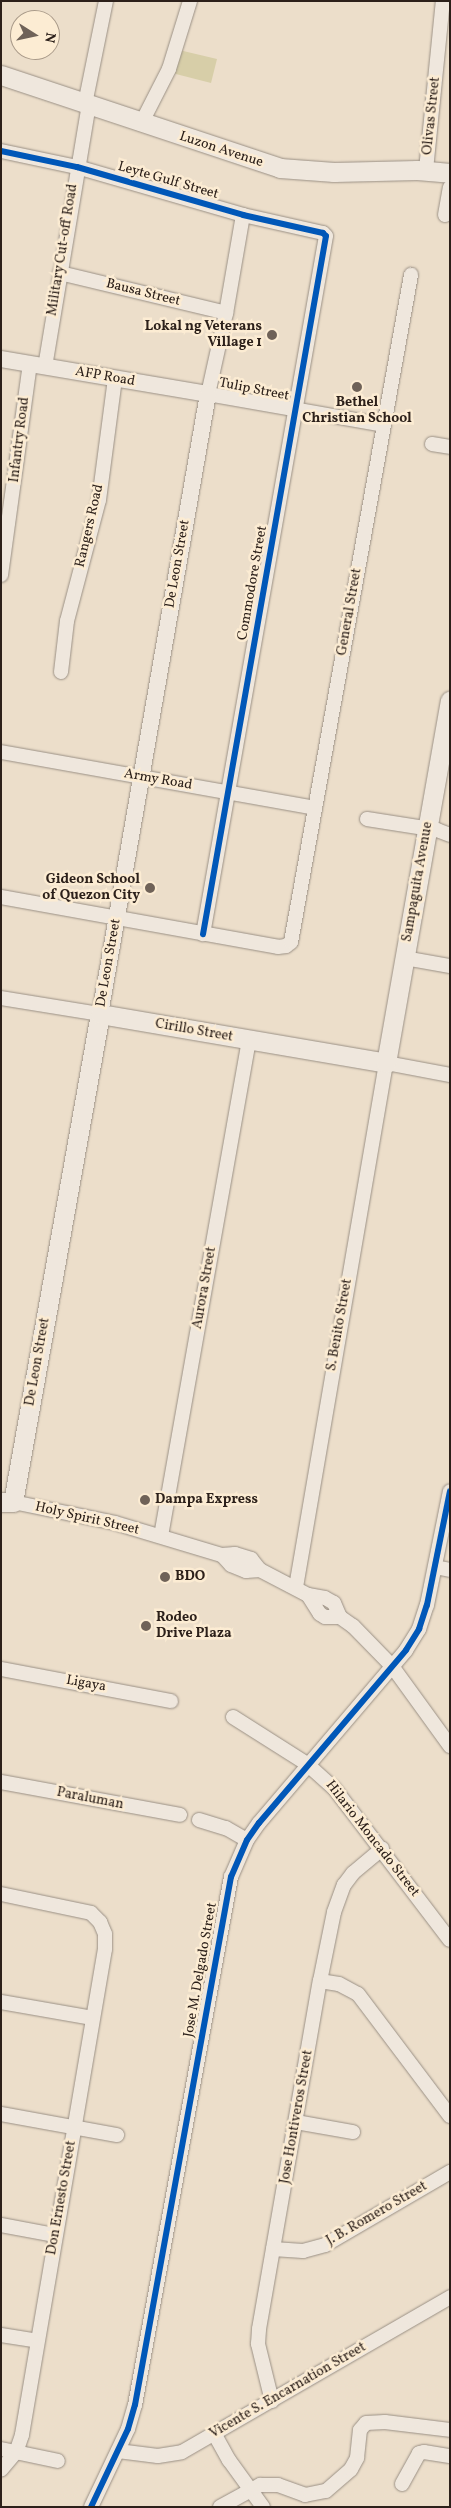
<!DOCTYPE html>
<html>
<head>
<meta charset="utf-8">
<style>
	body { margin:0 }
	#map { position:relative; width:451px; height:2508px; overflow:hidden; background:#ecdeca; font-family:Vollkorn,serif }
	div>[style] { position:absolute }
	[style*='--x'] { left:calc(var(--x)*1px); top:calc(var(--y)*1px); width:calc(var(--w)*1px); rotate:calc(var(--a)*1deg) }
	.green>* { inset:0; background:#d7cea8 }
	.roads { filter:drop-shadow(0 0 1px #9a9085) drop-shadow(0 0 1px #9a9085) }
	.minor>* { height:14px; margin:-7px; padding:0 7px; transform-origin:7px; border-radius:7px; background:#efe7dd }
	.tertiary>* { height:16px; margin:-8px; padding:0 8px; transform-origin:8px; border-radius:8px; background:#efe7dd }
	.secondary>* { height:19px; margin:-9.5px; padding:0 9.5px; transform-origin:9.5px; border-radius:9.5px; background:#efe7dd }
	.cycleway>* { height:6px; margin:-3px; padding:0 3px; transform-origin:3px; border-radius:3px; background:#0057b8 }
	.dots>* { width:14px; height:14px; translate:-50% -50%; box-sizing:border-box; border:2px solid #fcecd3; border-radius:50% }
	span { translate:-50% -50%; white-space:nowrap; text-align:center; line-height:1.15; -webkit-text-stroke:5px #fcecd3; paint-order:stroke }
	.street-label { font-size:14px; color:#2c201a }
	.poi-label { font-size:14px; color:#2c201a; font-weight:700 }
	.right { translate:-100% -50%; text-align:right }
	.left { translate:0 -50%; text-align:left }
	.frame { position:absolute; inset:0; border:2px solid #2c201a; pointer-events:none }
	.north { position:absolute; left:10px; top:10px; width:50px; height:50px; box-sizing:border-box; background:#fcecd3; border:1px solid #a99a89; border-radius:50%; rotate:100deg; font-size:14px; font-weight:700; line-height:20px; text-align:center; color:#2c201a }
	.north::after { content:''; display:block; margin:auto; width:18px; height:22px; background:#6f6258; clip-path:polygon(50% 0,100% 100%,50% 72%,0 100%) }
</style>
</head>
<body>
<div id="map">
	<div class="green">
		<div style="clip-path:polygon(179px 50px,217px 59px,211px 83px,172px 73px)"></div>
	</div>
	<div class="roads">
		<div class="minor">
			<div style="--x:85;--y:104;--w:105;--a:-78.5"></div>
			<div style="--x:141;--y:124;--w:62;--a:-63"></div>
			<div style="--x:169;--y:69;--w:71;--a:-72.8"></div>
			<div style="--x:1;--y:151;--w:78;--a:11.9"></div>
			<div style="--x:77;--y:167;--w:173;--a:16.1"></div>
			<div style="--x:243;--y:215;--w:82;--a:12.7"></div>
			<div style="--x:323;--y:233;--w:4;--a:45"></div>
			<div style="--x:326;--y:236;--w:709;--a:99.99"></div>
			<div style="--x:426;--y:170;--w:170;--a:-84.3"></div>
			<div style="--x:243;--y:215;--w:99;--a:99.8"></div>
			<div style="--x:226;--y:313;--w:83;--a:102.5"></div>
			<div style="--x:208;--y:394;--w:178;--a:10"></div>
			<div style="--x:445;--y:215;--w:28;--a:-80"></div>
			<div style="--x:60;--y:273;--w:171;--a:13.5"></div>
			<div style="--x:45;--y:367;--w:266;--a:-80.5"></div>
			<div style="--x:432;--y:444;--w:18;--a:9"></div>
			<div style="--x:1;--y:575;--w:213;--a:-82.2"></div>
			<div style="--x:61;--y:672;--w:51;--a:-83.3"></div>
			<div style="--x:67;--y:621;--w:125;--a:-75.2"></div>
			<div style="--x:99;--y:500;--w:122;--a:-82.5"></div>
			<div style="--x:1;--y:752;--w:319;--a:10.1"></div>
			<div style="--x:367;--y:819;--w:71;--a:8.9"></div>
			<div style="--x:437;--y:830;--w:14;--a:21"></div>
			<div style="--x:1;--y:897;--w:281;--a:10.2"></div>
			<div style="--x:278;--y:947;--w:8;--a:-7"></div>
			<div style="--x:286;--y:946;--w:6;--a:-39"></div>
			<div style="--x:291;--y:942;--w:678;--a:-79.8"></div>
			<div style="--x:405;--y:958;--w:46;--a:10.1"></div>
			<div style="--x:1;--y:998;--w:100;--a:9.2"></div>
			<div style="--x:13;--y:1502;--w:104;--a:11.6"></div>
			<div style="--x:115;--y:1523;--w:112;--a:16.7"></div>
			<div style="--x:222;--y:1555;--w:13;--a:-4"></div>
			<div style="--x:235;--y:1554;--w:17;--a:17"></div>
			<div style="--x:251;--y:1559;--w:14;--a:51"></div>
			<div style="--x:260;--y:1570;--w:54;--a:27.5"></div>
			<div style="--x:308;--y:1595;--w:17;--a:10"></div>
			<div style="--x:325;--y:1598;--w:10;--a:29"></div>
			<div style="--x:334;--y:1603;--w:15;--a:67"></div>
			<div style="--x:340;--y:1617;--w:16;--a:35"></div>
			<div style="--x:353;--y:1626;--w:56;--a:45.7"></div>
			<div style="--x:392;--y:1666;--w:99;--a:54.1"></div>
			<div style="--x:161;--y:1536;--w:504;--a:-79.94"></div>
			<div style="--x:222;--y:1555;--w:13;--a:48"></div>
			<div style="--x:231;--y:1565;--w:16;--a:22"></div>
			<div style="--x:246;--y:1571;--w:14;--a:-4"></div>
			<div style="--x:435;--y:1567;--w:15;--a:11"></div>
			<div style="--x:296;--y:1587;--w:532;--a:-80.25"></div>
			<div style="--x:386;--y:1063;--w:65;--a:10.6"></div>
			<div style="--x:308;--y:1595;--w:22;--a:58"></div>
			<div style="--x:320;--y:1614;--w:6;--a:31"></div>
			<div style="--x:325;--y:1617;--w:15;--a:0"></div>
			<div style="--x:1;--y:1669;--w:173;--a:10.7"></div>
			<div style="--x:233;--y:1717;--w:88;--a:32.4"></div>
			<div style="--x:307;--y:1764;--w:36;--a:42"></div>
			<div style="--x:334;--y:1788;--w:191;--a:52.7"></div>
			<div style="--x:1;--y:1782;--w:182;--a:10.4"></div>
			<div style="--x:199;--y:1820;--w:28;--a:17"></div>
			<div style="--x:226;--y:1828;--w:24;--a:30"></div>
			<div style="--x:1;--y:1894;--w:92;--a:11.9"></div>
			<div style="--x:91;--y:1913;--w:13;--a:45"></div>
			<div style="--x:100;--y:1922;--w:13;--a:67"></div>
			<div style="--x:105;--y:1934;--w:15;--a:90"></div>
			<div style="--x:105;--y:1949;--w:493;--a:99.7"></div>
			<div style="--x:22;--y:2435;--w:18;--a:109"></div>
			<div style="--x:16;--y:2452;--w:23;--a:130"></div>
			<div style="--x:320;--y:1981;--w:19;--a:9"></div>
			<div style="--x:339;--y:1984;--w:21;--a:28"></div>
			<div style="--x:358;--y:1994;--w:153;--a:53"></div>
			<div style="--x:1;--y:2002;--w:93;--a:9.9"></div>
			<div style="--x:1;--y:2114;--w:118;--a:10.3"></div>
			<div style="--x:296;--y:2122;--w:58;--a:10"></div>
			<div style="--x:1;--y:2225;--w:55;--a:10.5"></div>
			<div style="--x:273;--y:2249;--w:30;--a:4"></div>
			<div style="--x:303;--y:2251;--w:23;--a:-15"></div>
			<div style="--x:325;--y:2245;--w:145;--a:-30.3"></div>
			<div style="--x:1;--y:2335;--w:36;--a:9"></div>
			<div style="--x:272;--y:2401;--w:59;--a:-103.8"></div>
			<div style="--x:258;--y:2344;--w:15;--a:-86"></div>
			<div style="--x:259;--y:2329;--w:353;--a:-80.1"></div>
			<div style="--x:320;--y:1981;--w:70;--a:-78.5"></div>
			<div style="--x:334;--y:1912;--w:29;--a:-70"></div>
			<div style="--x:344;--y:1885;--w:15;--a:-53"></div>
			<div style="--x:353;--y:1873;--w:38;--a:-40"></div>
			<div style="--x:215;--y:2435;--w:29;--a:61"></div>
			<div style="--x:229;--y:2460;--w:58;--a:54.1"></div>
			<div style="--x:1;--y:2449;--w:58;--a:11.9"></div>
			<div style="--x:118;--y:2451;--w:40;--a:7.1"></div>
			<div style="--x:158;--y:2456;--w:24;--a:-9"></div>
			<div style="--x:182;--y:2452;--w:310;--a:-30"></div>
			<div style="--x:402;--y:2484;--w:35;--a:-61"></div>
			<div style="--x:419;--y:2453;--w:5;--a:-11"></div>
			<div style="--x:424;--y:2452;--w:26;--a:9"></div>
			<div style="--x:91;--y:2507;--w:86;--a:-64.6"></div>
			<div style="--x:128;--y:2429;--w:25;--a:-74"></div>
			<div style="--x:135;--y:2405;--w:537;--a:-79.7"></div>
			<div style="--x:231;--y:1877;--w:40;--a:-66.6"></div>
			<div style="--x:247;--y:1840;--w:21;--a:-55"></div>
			<div style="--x:259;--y:1823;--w:227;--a:-49.6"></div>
			<div style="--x:406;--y:1650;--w:25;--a:-58"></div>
			<div style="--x:419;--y:1629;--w:25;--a:-72"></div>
			<div style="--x:427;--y:1605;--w:116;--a:-78.6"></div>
			<div style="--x:220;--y:2507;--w:46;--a:-28.8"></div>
			<div style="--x:260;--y:2485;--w:18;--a:0"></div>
			<div style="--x:278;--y:2485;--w:29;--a:20"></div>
			<div style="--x:305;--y:2495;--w:21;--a:-11"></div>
			<div style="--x:326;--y:2491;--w:33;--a:-41"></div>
			<div style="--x:351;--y:2469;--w:13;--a:-61"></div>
			<div style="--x:357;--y:2458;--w:28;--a:-84"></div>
			<div style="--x:360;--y:2430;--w:9;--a:-49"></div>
			<div style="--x:366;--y:2423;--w:19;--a:-3"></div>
			<div style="--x:385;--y:2422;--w:65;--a:7"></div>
		</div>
		<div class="tertiary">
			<div style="--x:1;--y:359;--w:210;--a:9.6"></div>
			<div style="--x:208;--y:394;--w:629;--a:99.88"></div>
		</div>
		<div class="secondary">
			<div style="--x:1;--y:75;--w:294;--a:18.4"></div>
			<div style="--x:280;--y:168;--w:54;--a:4.2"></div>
			<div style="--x:334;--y:172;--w:83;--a:-1.4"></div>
			<div style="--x:417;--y:170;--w:33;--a:5"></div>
			<div style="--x:1;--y:1502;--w:12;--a:0"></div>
			<div style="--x:13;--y:1502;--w:496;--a:-79.9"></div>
			<div style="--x:100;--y:1014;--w:290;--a:9.7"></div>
			<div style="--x:386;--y:1063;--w:368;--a:-80"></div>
		</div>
	</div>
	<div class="cycleway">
		<div style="--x:1;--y:151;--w:78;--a:11.9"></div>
		<div style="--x:77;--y:167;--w:173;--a:16.1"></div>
		<div style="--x:243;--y:215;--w:82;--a:12.7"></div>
		<div style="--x:323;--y:233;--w:4;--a:45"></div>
		<div style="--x:326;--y:236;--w:709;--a:99.99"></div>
		<div style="--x:91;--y:2507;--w:86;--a:-64.6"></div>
		<div style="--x:128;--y:2429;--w:25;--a:-74"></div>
		<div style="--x:135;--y:2405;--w:537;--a:-79.7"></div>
		<div style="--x:231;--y:1877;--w:40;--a:-66.6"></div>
		<div style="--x:247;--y:1840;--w:21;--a:-55"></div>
		<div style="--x:259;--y:1823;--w:227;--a:-49.6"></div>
		<div style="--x:406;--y:1650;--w:25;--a:-58"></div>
		<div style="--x:419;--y:1629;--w:25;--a:-72"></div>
		<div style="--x:427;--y:1605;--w:116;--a:-78.6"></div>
	</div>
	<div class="dots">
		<div style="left:272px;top:335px;background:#6f6258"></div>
		<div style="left:357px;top:387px;background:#6f6258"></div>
		<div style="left:150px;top:888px;background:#6f6258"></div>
		<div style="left:145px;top:1500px;background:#6f6258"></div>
		<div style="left:165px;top:1577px;background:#6f6258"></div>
		<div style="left:146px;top:1626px;background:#6f6258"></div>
	</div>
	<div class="street-label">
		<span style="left:432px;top:116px;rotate:-84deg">Olivas Street</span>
		<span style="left:221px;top:150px;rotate:18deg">Luzon Avenue</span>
		<span style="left:168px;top:181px;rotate:16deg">Leyte Gulf Street</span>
		<span style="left:63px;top:250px;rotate:-81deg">Military Cut-off Road</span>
		<span style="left:143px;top:293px;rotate:14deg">Bausa Street</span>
		<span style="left:105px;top:377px;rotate:10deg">AFP Road</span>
		<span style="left:254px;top:390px;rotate:11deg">Tulip Street</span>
		<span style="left:20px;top:440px;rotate:-83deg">Infantry Road</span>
		<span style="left:90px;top:526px;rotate:-77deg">Rangers Road</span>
		<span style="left:178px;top:564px;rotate:-80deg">De Leon Street</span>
		<span style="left:253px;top:583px;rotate:-80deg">Commodore Street</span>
		<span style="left:350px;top:612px;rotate:-80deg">General Street</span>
		<span style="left:158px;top:780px;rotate:10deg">Army Road</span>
		<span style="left:418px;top:882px;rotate:-80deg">Sampaguita Avenue</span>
		<span style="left:109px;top:963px;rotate:-80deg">De Leon Street</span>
		<span style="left:194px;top:1031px;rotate:10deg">Cirillo Street</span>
		<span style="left:205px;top:1288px;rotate:-80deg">Aurora Street</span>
		<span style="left:340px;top:1325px;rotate:-80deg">S. Benito Street</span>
		<span style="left:38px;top:1362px;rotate:-80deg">De Leon Street</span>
		<span style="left:87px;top:1519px;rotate:13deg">Holy Spirit Street</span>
		<span style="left:86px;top:1684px;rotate:10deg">Ligaya</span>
		<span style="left:90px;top:1799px;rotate:11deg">Paraluman</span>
		<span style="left:372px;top:1839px;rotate:52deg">Hilario Moncado Street</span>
		<span style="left:201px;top:1970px;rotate:-80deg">Jose M. Delgado Street</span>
		<span style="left:297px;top:2117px;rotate:-80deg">Jose Hontiveros Street</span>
		<span style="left:62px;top:2198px;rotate:-80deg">Don Ernesto Street</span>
		<span style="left:377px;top:2214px;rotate:-30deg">J. B. Romero Street</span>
		<span style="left:288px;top:2391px;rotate:-30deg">Vicente S. Encarnation Street</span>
	</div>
	<div class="poi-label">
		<span class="right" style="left:262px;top:335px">Lokal ng Veterans<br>Village 1</span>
		<span style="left:357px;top:411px">Bethel<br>Christian School</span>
		<span class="right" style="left:140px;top:888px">Gideon School<br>of Quezon City</span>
		<span class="left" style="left:155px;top:1500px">Dampa Express</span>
		<span class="left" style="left:175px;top:1577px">BDO</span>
		<span class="left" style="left:156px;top:1626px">Rodeo<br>Drive Plaza</span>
	</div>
	<div class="frame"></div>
	<div class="north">N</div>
</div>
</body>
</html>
